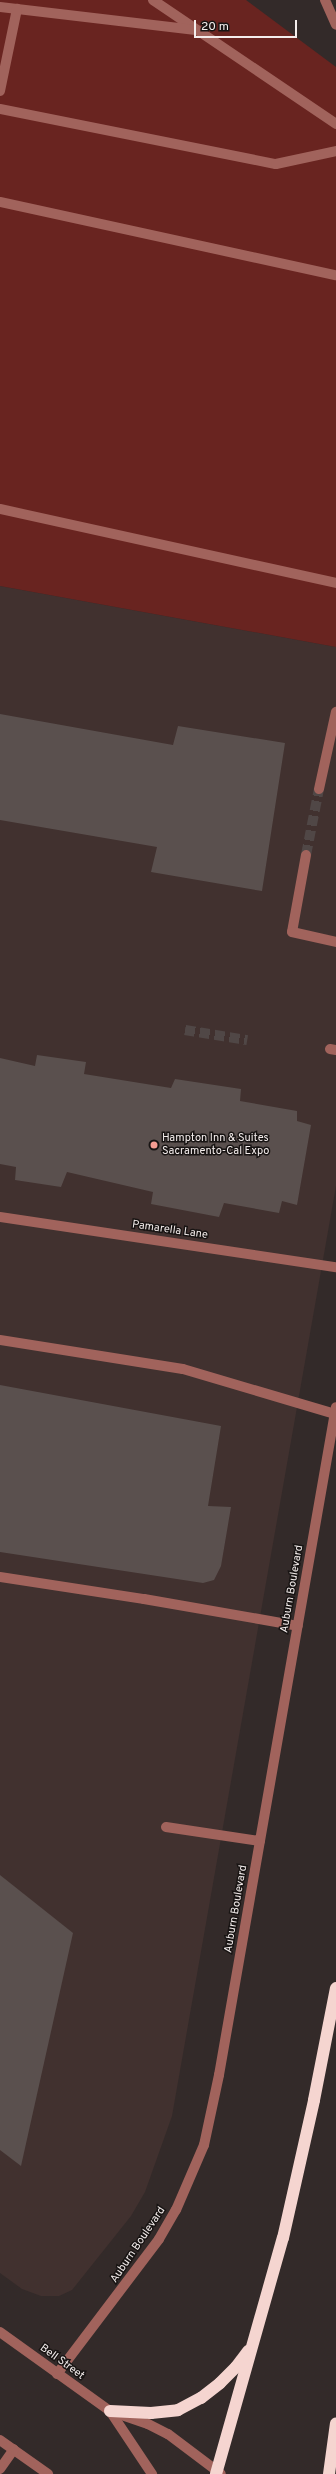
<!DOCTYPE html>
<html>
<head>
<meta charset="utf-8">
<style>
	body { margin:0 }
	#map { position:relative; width:336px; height:2474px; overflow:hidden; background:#332a29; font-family:Overpass,sans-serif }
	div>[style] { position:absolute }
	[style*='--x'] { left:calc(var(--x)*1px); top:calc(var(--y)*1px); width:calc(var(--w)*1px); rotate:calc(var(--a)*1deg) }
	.built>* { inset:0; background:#41312f }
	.green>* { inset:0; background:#692420 }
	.building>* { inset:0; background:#5a504e }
	.minor-tunnel>* { height:10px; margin-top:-5px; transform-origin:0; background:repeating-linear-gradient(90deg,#504746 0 10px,transparent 0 15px) }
	.minor>* { height:10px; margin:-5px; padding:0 5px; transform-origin:5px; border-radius:5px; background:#a1635c }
	.highway>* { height:12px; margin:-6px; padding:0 6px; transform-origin:6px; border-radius:6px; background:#f5d5d0 }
	.dots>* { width:11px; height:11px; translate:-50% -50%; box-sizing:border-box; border:2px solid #181413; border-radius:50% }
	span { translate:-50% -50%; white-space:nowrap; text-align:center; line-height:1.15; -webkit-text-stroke:3px #181413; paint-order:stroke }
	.poi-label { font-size:11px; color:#f4edec }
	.left { translate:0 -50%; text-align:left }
	.street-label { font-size:11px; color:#f4edec }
	.scale { position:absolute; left:194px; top:20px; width:103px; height:18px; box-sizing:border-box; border:2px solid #f4edec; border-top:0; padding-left:5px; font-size:12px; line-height:14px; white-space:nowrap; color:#f4edec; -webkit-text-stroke:3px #181413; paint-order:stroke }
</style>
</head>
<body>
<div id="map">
	<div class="built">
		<div style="clip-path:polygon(0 586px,336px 647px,336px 1186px,172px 2116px,145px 2192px,131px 2216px,72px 2290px,59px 2296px,41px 2296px,22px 2289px,0 2273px)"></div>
	</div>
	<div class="green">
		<div style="clip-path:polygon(0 0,246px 0,336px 67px,336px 647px,0 586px)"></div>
	</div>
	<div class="building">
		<div style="clip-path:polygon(0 714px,173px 745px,178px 726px,285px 743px,262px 891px,151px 872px,157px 847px,0 820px)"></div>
		<div style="clip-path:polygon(37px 1055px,86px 1062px,84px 1074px,171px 1088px,175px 1079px,241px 1089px,240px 1101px,297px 1111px,297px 1121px,311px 1125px,297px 1205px,282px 1201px,279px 1213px,224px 1203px,219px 1217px,151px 1204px,153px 1192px,67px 1172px,61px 1187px,15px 1180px,16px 1167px,0 1164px,0 1058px,35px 1066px)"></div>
		<div style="clip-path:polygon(0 1385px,221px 1426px,208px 1506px,231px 1507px,221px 1566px,214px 1580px,203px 1583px,0 1552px)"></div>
		<div style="clip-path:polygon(0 1875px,73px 1933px,21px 2166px,0 2150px)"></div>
	</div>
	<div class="minor-tunnel">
		<div style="--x:306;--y:855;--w:67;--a:-78.9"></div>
		<div style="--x:185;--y:1030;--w:63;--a:9.2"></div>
	</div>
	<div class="minor">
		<div style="--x:153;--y:0;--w:221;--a:34.1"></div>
		<div style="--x:325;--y:0;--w:27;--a:66"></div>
		<div style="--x:0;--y:7;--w:197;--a:6.7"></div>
		<div style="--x:0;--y:91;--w:84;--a:-78.3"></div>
		<div style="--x:0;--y:109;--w:281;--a:11.3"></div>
		<div style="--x:276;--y:164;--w:61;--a:-12.2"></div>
		<div style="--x:0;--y:202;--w:344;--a:12.3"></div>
		<div style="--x:0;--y:509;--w:344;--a:12.4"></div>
		<div style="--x:319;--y:789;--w:79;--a:-77.6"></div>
		<div style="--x:306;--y:855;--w:78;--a:100.3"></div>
		<div style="--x:292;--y:932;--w:45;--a:12.8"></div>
		<div style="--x:330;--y:1049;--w:6;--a:9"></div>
		<div style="--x:0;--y:1217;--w:340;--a:8.5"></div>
		<div style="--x:0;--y:1340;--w:185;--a:9"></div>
		<div style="--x:183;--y:1369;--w:159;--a:16.5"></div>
		<div style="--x:0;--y:1577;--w:146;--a:8.7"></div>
		<div style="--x:144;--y:1599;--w:156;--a:9.9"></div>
		<div style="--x:166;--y:1827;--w:95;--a:8.5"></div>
		<div style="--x:0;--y:2332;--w:135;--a:35.7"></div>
		<div style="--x:110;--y:2411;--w:40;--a:18.9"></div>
		<div style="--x:148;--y:2424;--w:22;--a:27"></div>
		<div style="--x:168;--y:2434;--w:66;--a:37"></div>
		<div style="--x:57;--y:2374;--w:169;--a:-52.9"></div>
		<div style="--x:159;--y:2239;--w:34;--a:-60"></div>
		<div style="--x:176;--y:2210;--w:71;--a:-66.7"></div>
		<div style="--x:204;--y:2145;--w:72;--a:-77.9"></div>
		<div style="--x:219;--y:2075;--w:678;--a:-80.07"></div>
		<div style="--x:110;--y:2411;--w:76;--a:56.3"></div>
		<div style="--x:0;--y:2440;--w:59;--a:35.3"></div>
		<div style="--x:0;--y:2469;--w:24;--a:-55"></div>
	</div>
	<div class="highway">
		<div style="--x:110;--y:2411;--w:41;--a:2.8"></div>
		<div style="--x:151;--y:2413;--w:27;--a:-6"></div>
		<div style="--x:178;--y:2410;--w:26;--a:-28"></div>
		<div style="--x:201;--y:2398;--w:24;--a:-38"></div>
		<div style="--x:220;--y:2383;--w:23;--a:-45"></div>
		<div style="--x:236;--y:2367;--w:20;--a:-53"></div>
		<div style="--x:216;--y:2474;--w:245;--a:-74.2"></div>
		<div style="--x:283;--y:2238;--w:141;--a:-77.3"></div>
		<div style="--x:314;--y:2100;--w:114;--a:-78.9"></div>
		<div style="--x:329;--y:2474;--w:51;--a:-82.2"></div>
	</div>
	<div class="dots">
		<div style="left:154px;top:1145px;background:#f59c92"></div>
	</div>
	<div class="poi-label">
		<span class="left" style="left:162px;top:1145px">Hampton Inn &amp; Suites<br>Sacramento-Cal Expo</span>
	</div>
	<div class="street-label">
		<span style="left:170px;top:1230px;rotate:8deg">Pamarella Lane</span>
		<span style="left:292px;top:1589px;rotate:-80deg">Auburn Boulevard</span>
		<span style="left:236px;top:1909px;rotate:-80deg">Auburn Boulevard</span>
		<span style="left:138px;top:2245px;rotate:-56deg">Auburn Boulevard</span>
		<span style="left:62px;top:2362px;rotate:36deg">Bell Street</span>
	</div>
	<div class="scale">20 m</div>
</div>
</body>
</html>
